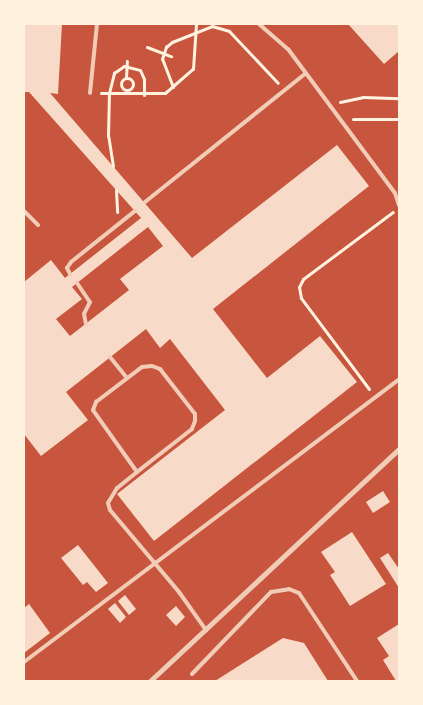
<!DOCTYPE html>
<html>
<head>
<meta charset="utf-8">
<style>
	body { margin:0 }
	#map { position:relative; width:423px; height:705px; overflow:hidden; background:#c8553d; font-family:"Fira Sans Condensed",sans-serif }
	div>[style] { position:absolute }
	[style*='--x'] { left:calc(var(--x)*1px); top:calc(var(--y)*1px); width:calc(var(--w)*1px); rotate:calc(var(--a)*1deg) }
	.building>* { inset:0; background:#f7dbc8 }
	.path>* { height:3px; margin:-1.5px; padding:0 1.5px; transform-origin:1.5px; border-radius:1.5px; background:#fff3e0 }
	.path>.ring { margin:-1.5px; padding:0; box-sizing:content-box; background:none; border:3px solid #fff3e0; border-radius:50% }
	.service>* { height:4px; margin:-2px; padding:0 2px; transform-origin:2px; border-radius:2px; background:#f1ccb7 }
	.minor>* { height:5px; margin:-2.5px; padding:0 2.5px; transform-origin:2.5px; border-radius:2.5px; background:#f1ccb7 }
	span { translate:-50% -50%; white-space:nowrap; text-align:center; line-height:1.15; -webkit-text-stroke:4px #fff3e0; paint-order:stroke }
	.frame { position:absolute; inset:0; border:25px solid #fff3e0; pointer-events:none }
</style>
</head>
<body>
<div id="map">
	<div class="building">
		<div style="clip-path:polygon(evenodd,24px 24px,62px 24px,58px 94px,50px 93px,192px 258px,337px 145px,369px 186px,213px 309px,267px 378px,320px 336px,357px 382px,154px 541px,117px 494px,225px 410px,170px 339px,160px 348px,146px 329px,66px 392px,88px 420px,41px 456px,24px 434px,24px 282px,51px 260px,65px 278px,141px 218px,29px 92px,24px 92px,24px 24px,148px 227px,163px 246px,120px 279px,129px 290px,70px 336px,56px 319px,82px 299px,72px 287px,148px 227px)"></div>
		<div style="clip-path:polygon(348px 24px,399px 24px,399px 51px,384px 64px)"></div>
		<div style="clip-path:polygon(383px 491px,390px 502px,373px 513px,366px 502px)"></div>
		<div style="clip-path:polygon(352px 532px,386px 584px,350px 606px,330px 575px,335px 572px,321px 552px)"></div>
		<div style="clip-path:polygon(78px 545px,108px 583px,96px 592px,87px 582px,83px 585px,61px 558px)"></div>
		<div style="clip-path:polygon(388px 553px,399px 569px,399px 588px,380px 558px)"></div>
		<div style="clip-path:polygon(125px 595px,136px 609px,129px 615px,118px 601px)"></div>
		<div style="clip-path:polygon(115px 603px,126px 617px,120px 623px,108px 609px)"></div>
		<div style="clip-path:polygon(29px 604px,50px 633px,24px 653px,24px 608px)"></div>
		<div style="clip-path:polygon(176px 606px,185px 617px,176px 626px,166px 615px)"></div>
		<div style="clip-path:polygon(399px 624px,399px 681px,396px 681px,383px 660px,389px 656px,377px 638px)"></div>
		<div style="clip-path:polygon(283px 638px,304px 643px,328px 681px,215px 681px)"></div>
	</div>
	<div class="path">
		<div style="--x:147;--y:47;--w:26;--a:21"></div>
		<div class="ring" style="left:121px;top:78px;width:9px;height:9px"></div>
		<div style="--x:126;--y:78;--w:17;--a:-87"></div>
		<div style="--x:173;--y:87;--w:30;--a:-111"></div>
		<div style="--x:162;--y:59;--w:13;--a:-72"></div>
		<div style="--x:166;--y:47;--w:8;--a:-40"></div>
		<div style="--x:172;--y:42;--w:43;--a:-21.8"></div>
		<div style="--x:212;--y:26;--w:18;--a:16"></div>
		<div style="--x:229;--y:31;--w:71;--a:46.7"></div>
		<div style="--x:101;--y:93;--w:64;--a:0"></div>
		<div style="--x:165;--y:93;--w:37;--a:-41"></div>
		<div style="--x:193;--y:69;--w:45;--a:-86.2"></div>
		<div style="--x:340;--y:102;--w:24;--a:-12"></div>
		<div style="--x:363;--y:97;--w:36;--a:2"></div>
		<div style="--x:353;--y:119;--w:46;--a:0"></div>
		<div style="--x:113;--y:166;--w:30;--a:-99"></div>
		<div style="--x:108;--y:136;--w:43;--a:-88.7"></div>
		<div style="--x:109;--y:93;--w:21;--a:-76"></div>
		<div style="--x:114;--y:73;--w:12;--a:-35"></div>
		<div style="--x:124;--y:66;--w:16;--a:14"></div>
		<div style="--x:140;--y:70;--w:10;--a:66"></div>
		<div style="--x:144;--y:79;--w:16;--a:90"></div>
		<div style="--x:116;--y:190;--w:22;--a:87"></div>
		<div style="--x:369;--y:389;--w:114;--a:-126.8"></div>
		<div style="--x:301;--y:298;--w:11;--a:-100"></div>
		<div style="--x:299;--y:287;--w:9;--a:-63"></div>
		<div style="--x:303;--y:279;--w:112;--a:-36.7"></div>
	</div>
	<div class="service">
		<div style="--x:259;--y:24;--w:38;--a:41"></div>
		<div style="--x:288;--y:49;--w:179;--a:53.4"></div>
		<div style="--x:395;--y:193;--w:13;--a:72"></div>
		<div style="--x:90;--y:93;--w:69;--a:-84.2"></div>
		<div style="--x:145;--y:202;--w:206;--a:-38.7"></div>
		<div style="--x:24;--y:211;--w:20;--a:45"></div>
		<div style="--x:70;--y:274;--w:7;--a:-117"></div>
		<div style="--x:67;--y:268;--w:7;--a:-56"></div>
		<div style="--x:71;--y:262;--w:82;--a:-38.6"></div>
		<div style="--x:77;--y:283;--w:23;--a:56"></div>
		<div style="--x:90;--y:302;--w:13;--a:117"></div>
		<div style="--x:84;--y:314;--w:10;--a:79"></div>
		<div style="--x:110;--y:357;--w:27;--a:51"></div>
		<div style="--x:137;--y:472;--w:76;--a:-125.4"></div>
		<div style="--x:93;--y:410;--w:9;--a:-69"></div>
		<div style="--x:96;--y:402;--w:58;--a:-37.3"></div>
		<div style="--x:142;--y:367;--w:10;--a:-6"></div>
		<div style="--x:152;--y:366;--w:9;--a:21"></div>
		<div style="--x:160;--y:369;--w:57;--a:52.1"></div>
		<div style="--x:195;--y:414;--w:7;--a:90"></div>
		<div style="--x:195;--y:421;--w:9;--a:111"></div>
		<div style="--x:192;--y:429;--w:70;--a:142"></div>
		<div style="--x:137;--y:472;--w:26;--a:141"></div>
		<div style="--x:117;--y:488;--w:17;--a:121"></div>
		<div style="--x:108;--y:503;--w:7;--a:74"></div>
		<div style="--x:110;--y:510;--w:107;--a:49.9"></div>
		<div style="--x:179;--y:592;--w:47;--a:54.6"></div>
		<div style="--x:24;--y:662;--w:470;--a:-37"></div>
		<div style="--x:192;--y:674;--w:114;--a:-46.1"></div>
		<div style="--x:271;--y:592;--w:18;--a:-9"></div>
		<div style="--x:289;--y:589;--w:11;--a:22"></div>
		<div style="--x:299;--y:593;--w:105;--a:56.6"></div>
	</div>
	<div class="minor">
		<div style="--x:150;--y:681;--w:340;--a:-43"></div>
	</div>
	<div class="frame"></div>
</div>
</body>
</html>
